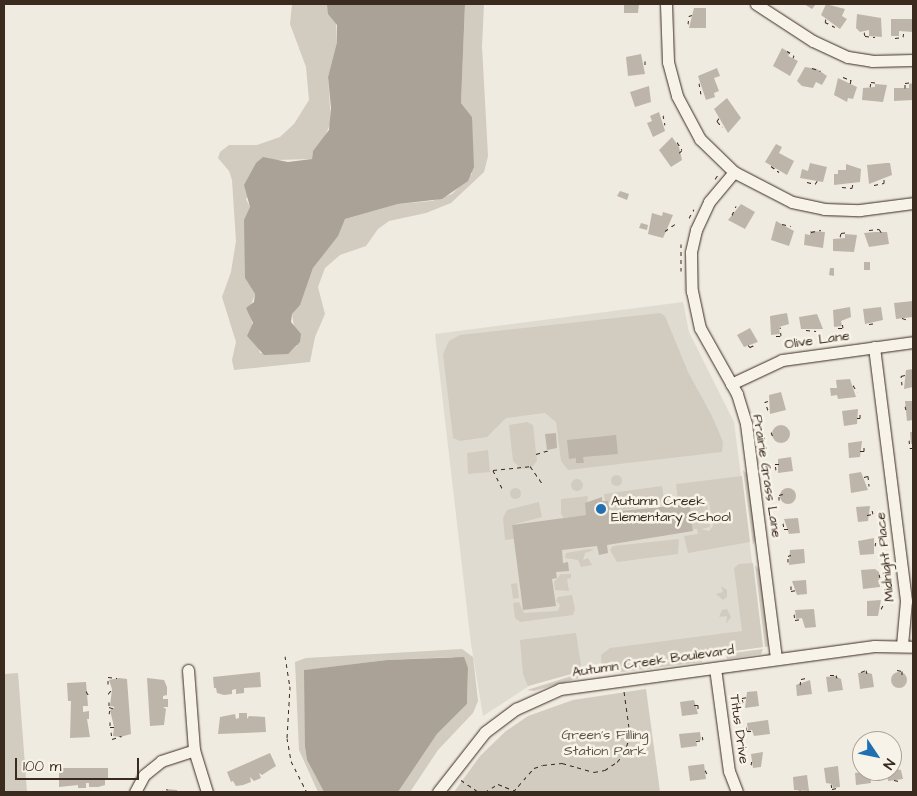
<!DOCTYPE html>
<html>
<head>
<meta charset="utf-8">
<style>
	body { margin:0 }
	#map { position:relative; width:917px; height:796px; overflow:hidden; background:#efebe0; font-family:"Architects Daughter",sans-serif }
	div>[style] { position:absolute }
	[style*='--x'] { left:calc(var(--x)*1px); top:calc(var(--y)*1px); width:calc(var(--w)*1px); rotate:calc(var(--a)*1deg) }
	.built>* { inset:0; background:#e0dbd0 }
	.green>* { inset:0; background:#d1cbc0 }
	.round { border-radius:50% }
	.water>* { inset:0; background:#aaa296 }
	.building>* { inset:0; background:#bdb5aa }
	.path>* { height:1px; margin-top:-0.5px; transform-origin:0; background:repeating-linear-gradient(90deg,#3b2a1e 0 4px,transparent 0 8px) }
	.roads { filter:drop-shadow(0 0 1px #3b2a1e) drop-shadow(0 0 1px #3b2a1e) }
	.minor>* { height:11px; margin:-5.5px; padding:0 5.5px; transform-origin:5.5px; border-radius:5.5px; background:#f7f3e8 }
	.dots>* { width:14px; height:14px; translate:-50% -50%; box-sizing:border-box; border:2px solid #f7f3e8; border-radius:50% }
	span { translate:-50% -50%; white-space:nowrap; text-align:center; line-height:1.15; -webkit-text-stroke:5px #f7f3e8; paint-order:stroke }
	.street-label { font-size:14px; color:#3b2a1e }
	.poi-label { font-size:14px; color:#3b2a1e }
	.left { translate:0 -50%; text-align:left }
	.park-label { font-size:14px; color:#605246 }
	.frame { position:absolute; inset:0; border:5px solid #3b2a1e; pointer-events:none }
	.north { position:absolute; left:852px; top:731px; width:50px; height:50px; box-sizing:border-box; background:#f7f3e8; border:1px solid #aca397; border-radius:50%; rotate:124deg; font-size:14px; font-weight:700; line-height:20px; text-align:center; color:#3b2a1e }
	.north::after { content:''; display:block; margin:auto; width:18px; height:22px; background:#1f6fb2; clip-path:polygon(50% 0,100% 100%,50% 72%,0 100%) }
	.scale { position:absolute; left:15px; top:758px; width:124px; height:22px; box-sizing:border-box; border:2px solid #3b2a1e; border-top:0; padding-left:6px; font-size:15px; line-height:18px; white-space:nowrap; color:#3b2a1e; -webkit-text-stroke:4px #f7f3e8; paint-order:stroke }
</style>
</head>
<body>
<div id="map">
	<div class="built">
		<div style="clip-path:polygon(683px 302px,689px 332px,734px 422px,763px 647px,557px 676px,529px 686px,483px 716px,471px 644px,435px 334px)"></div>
	</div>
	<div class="green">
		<div style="clip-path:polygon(292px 4px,327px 4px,336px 22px,337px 42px,328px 77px,331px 122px,323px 141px,313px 151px,312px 159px,276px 160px,246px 199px,250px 207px,245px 278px,255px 294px,249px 311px,260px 353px,287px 354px,297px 346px,292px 314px,301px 301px,313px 268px,334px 239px,345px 219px,398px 204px,432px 201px,452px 194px,472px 174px,472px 117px,461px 103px,465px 4px,484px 4px,482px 46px,488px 156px,484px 172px,451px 203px,426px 213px,389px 221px,378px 229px,366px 246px,340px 255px,325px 268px,318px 287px,325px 314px,315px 337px,310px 362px,234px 370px,232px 360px,236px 342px,222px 297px,231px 272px,236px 241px,232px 180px,229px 171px,218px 158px,220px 152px,229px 145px,257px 145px,280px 137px,294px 124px,309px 100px,306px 67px,290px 24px)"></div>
		<div style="clip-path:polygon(660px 313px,665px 316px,688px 372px,712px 416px,723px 442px,722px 452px,568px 470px,561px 461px,556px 422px,545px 413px,506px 418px,487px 437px,460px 441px,453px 438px,443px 354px,449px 341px,460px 335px)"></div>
		<div style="clip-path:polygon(527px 422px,533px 425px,537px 461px,531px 468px,521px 469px,513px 461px,509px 425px)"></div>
		<div style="clip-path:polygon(488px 450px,490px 472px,468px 474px,467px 453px)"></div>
		<div style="clip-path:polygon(743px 470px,747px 474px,756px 539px,753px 545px)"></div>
		<div class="round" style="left:610.5px;top:474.5px;width:11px;height:11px"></div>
		<div style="clip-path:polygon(evenodd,742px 476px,750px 542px,688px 553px,684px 536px,698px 534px,697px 529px,693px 529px,690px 505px,693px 505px,693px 500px,678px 502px,676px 484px,742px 476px,703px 500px,709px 502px,713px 526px,709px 531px,701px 529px,710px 527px,707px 503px,696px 505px,703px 500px)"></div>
		<div class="round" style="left:571px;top:479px;width:12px;height:12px"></div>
		<div style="clip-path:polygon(662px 486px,664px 501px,653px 503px,653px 506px,610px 512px,608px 501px,605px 501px,604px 494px)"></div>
		<div class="round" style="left:509.5px;top:487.5px;width:11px;height:11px"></div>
		<div style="clip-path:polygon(588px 496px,586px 515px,564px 518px,561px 514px,561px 499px)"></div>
		<div style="clip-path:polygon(539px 502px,542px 517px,512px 525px,514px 539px,505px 540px,503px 518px,507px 510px)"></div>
		<div style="clip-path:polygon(679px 539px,678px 554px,617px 562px,610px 550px,613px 546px)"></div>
		<div style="clip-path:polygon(589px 549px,594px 550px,585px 553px,583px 560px,588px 558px,592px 565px,581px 567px,578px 560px,565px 558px,566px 553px)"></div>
		<div style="clip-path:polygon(753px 563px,763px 647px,602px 669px,601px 655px,610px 648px,742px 631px,734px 568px,739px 564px)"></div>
		<div style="clip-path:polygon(755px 565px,760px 570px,769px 646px,765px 647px)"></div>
		<div style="clip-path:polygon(561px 574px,571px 574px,571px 578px,567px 579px,569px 591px,555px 590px,554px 582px)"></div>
		<div style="clip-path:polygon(517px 583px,519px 598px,513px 599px,511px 584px)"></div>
		<div style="clip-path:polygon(721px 586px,727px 590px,727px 597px,723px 600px,716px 594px,723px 592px)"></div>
		<div style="clip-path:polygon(572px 595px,575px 609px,573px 615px,520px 622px,515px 618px,513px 603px,519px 602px,524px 613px,558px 611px,560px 605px,556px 601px,558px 597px)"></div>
		<div style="clip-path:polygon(727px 609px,731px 617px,726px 624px,727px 616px,719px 617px,722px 610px)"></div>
		<div style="clip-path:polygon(576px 633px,582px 671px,528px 686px,523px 674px,520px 640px)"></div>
		<div style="clip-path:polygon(462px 649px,473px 657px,478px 701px,473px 713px,438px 750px,410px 792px,398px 792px,437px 734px,467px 704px,468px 668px,453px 657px,387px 660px,305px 670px,305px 747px,307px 760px,324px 792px,318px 792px,299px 750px,295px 662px,306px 658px)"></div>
		<div style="clip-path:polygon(763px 649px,761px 654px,727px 659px,726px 654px)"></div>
		<div style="clip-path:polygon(702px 657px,702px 662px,613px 673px,604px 670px)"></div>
		<div style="clip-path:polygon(18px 673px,27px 792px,4px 792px,4px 674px)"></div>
		<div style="clip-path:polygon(578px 674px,579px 678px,534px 691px,527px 690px)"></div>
		<div style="clip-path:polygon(646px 689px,660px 792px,454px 792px,480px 756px,506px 731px,528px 716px,573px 700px)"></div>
	</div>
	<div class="water">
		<div style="clip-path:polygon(327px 4px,465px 4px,461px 103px,472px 117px,474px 167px,468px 181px,442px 199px,398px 204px,345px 219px,338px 236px,313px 268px,300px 305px,292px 314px,291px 322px,301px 334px,300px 342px,288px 354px,264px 355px,247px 336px,253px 323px,246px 308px,254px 302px,255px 294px,245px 278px,244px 220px,250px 207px,244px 185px,256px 163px,263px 157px,288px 162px,312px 159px,313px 151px,329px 130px,331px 108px,328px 77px,337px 42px,337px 25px,328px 14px)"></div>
		<div style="clip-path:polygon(464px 657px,468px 668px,467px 704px,437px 734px,398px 792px,324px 792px,307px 760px,305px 747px,304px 670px,387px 660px)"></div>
	</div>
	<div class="building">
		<div style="clip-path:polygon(624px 4px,639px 4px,638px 13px,624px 13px)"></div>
		<div style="clip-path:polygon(804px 4px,816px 4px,812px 9px)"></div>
		<div style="clip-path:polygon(826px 4px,845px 9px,842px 16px,847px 19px,840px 29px,821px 15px)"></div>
		<div style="clip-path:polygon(694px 8px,706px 8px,706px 28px,689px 28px)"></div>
		<div style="clip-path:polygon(857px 14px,881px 18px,882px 37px,869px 36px,869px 30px,860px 32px,856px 28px)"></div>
		<div style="clip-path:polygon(891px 19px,913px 19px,913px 32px,899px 31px,899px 36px,891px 36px)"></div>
		<div style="clip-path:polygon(782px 48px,790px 53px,788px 56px,798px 61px,790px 76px,773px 66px)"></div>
		<div style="clip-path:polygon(641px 54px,645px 74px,628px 76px,626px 57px)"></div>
		<div style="clip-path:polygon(805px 67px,817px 69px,827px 76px,822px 85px,816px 82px,813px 88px,802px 86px,797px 81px)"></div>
		<div style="clip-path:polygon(717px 68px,720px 76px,714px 78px,719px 91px,714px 93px,715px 97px,706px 100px,698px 76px)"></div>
		<div style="clip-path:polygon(838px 78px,857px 87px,853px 99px,848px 98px,847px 102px,834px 95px)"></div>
		<div style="clip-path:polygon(913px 83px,913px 100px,894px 101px,894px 88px,909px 88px,909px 84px)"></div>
		<div style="clip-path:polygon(875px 84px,887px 85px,883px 102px,862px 100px,863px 88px,875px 87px)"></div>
		<div style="clip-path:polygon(649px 86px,651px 102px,635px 107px,630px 92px)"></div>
		<div style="clip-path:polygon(727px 98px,741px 118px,728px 133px,714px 109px)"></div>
		<div style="clip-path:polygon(659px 112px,665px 131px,653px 137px,647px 123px,652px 121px,650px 116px)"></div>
		<div style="clip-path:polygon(672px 137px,679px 147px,682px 160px,671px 167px,659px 150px)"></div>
		<div style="clip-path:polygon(776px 144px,782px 147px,779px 153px,794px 161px,787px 175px,765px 162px)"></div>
		<div style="clip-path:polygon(810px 163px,827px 167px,823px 182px,800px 178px,802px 169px,808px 171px)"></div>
		<div style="clip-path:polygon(886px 163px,890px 163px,892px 175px,869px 184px,867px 165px)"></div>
		<div style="clip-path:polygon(846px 164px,861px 169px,860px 182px,834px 185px,834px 174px,838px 174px,838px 170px,846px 170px)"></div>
		<div style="clip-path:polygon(620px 191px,629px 194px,627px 200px,617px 196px)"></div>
		<div style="clip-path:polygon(741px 204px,755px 212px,745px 229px,728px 220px)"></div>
		<div style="clip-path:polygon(663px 212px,673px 215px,663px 238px,648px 234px,652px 213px,662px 216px)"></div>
		<div style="clip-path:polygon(776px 221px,794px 231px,789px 246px,771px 240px)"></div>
		<div style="clip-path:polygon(641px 223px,648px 225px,647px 230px,639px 228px)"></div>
		<div style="clip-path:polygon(810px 231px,825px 232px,823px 248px,804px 245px,805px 234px,810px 235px)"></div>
		<div style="clip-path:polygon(875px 232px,887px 232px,889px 244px,869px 247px,864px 233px)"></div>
		<div style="clip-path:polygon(845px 234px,857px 235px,854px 252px,833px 251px,833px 239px,845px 238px)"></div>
		<div style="clip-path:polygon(864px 262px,870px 262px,870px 270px,864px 270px)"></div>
		<div style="clip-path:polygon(830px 268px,834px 268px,834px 276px,829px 275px)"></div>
		<div style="clip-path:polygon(913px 301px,913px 317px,896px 319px,894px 303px)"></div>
		<div style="clip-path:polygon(850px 307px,851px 317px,841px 321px,842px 326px,834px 327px,833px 310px)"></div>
		<div style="clip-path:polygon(881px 307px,883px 320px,865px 324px,863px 309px)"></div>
		<div style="clip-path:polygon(787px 313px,789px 324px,779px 327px,780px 334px,771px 335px,770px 316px)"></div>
		<div style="clip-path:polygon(817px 314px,823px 329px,801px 329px,799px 317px)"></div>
		<div style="clip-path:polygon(750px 328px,758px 342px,744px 347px,737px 335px)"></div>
		<div style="clip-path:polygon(913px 369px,913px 387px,904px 389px,906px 370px)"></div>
		<div style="clip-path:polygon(850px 379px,856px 397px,838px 399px,837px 395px,831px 396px,830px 388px,837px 388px,836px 380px)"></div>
		<div style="clip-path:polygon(781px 392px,786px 410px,770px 414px,769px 395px)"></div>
		<div style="clip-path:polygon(905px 401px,913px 401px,913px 420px,907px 421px)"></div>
		<div style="clip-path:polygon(858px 409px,857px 424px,844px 426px,842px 411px)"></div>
		<div class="round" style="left:772px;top:425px;width:18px;height:18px"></div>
		<div style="clip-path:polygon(910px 432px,913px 432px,913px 443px,911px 444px)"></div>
		<div style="clip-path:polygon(556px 433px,557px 448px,547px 450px,545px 434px)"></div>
		<div style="clip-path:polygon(616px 435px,618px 454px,583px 457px,584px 463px,576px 463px,576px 458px,569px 459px,567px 440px)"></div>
		<div style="clip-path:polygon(862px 441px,860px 457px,849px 458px,848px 443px)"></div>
		<div style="clip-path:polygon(791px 457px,793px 471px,778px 473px,778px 459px)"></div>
		<div style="clip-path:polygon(861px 472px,868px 490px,851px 493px,849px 474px)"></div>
		<div class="round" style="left:780px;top:488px;width:16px;height:16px"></div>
		<div style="clip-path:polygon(602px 497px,602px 501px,608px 501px,610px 512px,690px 504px,693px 531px,607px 545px,608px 553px,599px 555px,597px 546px,562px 550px,563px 563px,568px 562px,569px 571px,556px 572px,557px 578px,552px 579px,556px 606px,523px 610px,512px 525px,586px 515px,585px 503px)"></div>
		<div style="clip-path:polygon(870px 506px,868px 521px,858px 522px,856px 507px)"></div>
		<div style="clip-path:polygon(798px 518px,800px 533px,789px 534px,784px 519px)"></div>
		<div style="clip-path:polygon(874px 538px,874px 554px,860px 555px,858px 541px)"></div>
		<div style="clip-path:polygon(804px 549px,805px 563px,789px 565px,790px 550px)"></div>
		<div style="clip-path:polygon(875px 569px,879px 572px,880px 587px,863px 589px,861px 570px)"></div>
		<div style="clip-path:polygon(806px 580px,807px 594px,797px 595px,792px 581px)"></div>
		<div style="clip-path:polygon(881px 600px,878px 616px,867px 616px,867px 601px)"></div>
		<div style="clip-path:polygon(814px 609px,816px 627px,805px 628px,802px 618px,796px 619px,795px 610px)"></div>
		<div style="clip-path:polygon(260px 672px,261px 687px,244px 688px,244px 693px,236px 694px,236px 689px,232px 690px,232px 694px,224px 695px,217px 693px,216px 688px,214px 688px,213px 677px)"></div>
		<div style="clip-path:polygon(865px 672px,872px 674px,874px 687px,860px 689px,858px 673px)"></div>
		<div class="round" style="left:891px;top:672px;width:16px;height:16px"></div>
		<div style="clip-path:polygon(835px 676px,841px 679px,843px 690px,828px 692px,826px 677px)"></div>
		<div style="clip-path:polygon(119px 678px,127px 679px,131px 734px,120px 737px,113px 736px,114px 727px,110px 710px,115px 707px,110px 706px,112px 689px,109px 680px)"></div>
		<div style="clip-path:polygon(147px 678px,164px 680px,167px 687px,167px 695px,163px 696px,163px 699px,168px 699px,168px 707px,163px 707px,166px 709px,164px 725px,150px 726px)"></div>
		<div style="clip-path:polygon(810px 680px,812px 694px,797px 696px,796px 685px)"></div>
		<div style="clip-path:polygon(86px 682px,88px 706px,83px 706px,83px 712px,89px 711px,89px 719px,87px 719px,90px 737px,70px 738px,71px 701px,68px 701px,67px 683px)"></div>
		<div style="clip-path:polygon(757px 691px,759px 706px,745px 708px,747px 692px)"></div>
		<div style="clip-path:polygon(694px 700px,698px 714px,682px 716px,680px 702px)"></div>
		<div style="clip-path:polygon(239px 713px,247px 713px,247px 719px,249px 716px,265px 717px,266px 732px,218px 734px,220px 717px,235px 714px,236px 719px,239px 718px)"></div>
		<div style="clip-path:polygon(768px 720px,770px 734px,754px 736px,752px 730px,748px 731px,747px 723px)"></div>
		<div style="clip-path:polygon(700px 732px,701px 740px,696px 740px,697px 746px,681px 748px,679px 734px)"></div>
		<div style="clip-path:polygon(763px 752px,761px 767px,753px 768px,751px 754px)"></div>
		<div style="clip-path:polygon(270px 753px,276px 766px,262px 775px,259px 773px,261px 778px,254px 781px,250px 777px,251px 782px,243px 785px,236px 786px,233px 781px,231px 782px,227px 772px)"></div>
		<div style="clip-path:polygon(704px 764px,706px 779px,690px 781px,688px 766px)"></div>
		<div style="clip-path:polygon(838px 766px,840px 787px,833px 788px,832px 784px,826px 783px,824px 768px)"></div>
		<div style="clip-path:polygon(59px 768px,108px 768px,108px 779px,105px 779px,105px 785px,98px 787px,89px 787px,89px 783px,86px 783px,86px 788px,78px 788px,78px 785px,59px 787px)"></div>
		<div style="clip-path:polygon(892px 768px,901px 770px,903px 779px,888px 781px,887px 771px,892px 771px)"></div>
		<div style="clip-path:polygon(870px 771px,871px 783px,856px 785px,855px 773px)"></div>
		<div style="clip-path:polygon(807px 775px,809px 791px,794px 790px,793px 777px)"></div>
		<div style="clip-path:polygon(166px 789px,177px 790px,177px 792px,166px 792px)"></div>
	</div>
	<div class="path">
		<div style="--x:799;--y:4;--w:5;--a:0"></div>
		<div style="--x:826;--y:19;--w:3;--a:108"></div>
		<div style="--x:825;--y:22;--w:11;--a:27"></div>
		<div style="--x:688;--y:24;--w:8;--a:-83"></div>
		<div style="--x:689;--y:16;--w:3;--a:-18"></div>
		<div style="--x:864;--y:32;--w:4;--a:76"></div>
		<div style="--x:865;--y:36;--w:10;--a:6"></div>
		<div style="--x:895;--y:38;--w:8;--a:-7"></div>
		<div style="--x:903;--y:37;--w:6;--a:-81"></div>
		<div style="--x:787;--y:51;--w:8;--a:30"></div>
		<div style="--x:794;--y:55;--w:3;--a:108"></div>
		<div style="--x:645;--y:61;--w:5;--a:90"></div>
		<div style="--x:812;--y:68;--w:9;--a:18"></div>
		<div style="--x:843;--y:77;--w:9;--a:21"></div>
		<div style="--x:851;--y:80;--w:4;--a:104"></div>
		<div style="--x:699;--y:83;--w:11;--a:80"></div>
		<div style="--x:870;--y:87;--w:5;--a:-79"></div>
		<div style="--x:871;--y:82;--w:8;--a:7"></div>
		<div style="--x:905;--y:88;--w:5;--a:-90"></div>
		<div style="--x:905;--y:83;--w:8;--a:-7"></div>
		<div style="--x:663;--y:115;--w:10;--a:79"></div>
		<div style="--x:719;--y:118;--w:4;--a:124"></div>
		<div style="--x:717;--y:121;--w:8;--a:50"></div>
		<div style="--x:677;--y:142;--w:9;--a:58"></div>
		<div style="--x:682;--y:150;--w:4;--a:135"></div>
		<div style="--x:771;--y:166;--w:10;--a:37"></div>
		<div style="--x:715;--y:179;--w:7;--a:-56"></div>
		<div style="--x:807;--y:182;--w:8;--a:14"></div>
		<div style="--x:815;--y:184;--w:4;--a:-56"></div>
		<div style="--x:874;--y:185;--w:10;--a:-11"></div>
		<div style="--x:884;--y:183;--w:6;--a:-90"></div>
		<div style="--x:842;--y:187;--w:10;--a:6"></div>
		<div style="--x:852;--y:188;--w:5;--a:-79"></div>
		<div style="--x:732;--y:215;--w:10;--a:-66"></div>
		<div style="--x:689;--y:218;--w:10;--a:-61"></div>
		<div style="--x:782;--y:224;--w:9;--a:13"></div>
		<div style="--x:869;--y:230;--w:10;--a:-6"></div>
		<div style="--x:879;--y:229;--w:4;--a:56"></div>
		<div style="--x:665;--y:231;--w:12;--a:-35"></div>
		<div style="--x:811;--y:232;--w:10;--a:-11"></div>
		<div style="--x:840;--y:237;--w:4;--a:-76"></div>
		<div style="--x:841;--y:233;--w:8;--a:-7"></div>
		<div style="--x:681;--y:244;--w:27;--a:90"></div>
		<div style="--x:902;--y:318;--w:6;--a:18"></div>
		<div style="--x:869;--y:324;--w:8;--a:-7"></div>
		<div style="--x:838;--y:328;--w:5;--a:0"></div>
		<div style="--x:843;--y:328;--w:7;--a:-98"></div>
		<div style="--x:806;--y:330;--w:10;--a:6"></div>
		<div style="--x:776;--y:336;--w:5;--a:0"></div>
		<div style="--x:781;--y:336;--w:9;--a:-96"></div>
		<div style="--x:748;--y:345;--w:3;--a:45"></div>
		<div style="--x:750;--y:347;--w:4;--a:-27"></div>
		<div style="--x:853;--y:385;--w:8;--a:60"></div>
		<div style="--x:902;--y:385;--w:9;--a:-96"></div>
		<div style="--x:901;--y:376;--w:4;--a:-14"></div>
		<div style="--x:905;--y:406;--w:4;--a:76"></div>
		<div style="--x:768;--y:410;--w:9;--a:-111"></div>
		<div style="--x:765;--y:402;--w:3;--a:-18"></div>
		<div style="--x:857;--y:418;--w:3;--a:0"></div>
		<div style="--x:860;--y:418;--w:5;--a:-90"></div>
		<div style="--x:771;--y:432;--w:5;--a:68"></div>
		<div style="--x:909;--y:440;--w:8;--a:83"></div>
		<div style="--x:910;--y:448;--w:3;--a:0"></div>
		<div style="--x:860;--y:451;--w:4;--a:0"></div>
		<div style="--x:864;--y:451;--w:6;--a:-90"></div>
		<div style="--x:536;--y:454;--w:14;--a:-17"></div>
		<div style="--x:776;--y:470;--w:6;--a:-99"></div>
		<div style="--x:775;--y:464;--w:4;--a:0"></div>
		<div style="--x:913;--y:471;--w:4;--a:90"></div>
		<div style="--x:864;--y:477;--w:4;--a:-14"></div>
		<div style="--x:868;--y:476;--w:10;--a:84"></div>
		<div style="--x:502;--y:488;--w:20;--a:-117"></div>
		<div style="--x:493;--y:470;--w:37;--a:-6"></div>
		<div style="--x:530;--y:466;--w:21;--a:55"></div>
		<div style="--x:779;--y:500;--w:5;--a:-90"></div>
		<div style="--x:779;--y:495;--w:4;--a:-14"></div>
		<div style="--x:867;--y:515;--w:6;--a:-9"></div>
		<div style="--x:873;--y:514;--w:4;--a:-104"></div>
		<div style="--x:783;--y:523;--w:6;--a:81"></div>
		<div style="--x:784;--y:529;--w:5;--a:0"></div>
		<div style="--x:875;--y:546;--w:5;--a:-79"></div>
		<div style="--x:788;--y:562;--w:6;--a:-90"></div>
		<div style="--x:788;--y:556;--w:3;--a:-18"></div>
		<div style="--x:879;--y:574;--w:8;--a:76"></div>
		<div style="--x:791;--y:586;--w:5;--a:90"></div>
		<div style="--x:791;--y:591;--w:6;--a:-9"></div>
		<div style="--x:881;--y:609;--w:4;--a:-63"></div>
		<div style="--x:794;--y:614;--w:6;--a:81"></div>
		<div style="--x:795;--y:620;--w:7;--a:-8"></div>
		<div style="--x:285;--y:656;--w:30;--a:81"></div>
		<div style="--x:290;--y:686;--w:52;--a:93.3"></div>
		<div style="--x:287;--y:738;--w:23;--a:80"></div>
		<div style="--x:291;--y:761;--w:35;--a:63"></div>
		<div style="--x:897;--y:670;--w:5;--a:11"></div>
		<div style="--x:902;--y:671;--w:4;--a:90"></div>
		<div style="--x:861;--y:672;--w:5;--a:-22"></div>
		<div style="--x:866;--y:670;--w:4;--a:76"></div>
		<div style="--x:830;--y:675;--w:6;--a:0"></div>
		<div style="--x:836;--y:675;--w:3;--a:72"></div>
		<div style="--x:108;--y:684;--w:7;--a:-90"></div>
		<div style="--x:108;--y:677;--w:9;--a:6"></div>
		<div style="--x:800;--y:685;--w:6;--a:-81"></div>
		<div style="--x:801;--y:679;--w:5;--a:-11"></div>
		<div style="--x:86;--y:691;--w:6;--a:59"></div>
		<div style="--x:108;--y:694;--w:6;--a:-51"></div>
		<div style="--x:109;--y:702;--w:5;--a:90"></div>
		<div style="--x:109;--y:707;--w:6;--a:18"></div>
		<div style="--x:743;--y:703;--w:5;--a:-101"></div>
		<div style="--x:742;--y:698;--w:6;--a:-9"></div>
		<div style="--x:694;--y:705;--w:4;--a:0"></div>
		<div style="--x:698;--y:705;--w:5;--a:90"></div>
		<div style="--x:109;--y:714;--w:5;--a:-79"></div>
		<div style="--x:110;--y:722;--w:5;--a:90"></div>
		<div style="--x:110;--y:727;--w:4;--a:0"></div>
		<div style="--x:746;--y:727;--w:4;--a:76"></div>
		<div style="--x:747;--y:731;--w:5;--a:0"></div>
		<div style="--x:111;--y:732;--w:7;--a:82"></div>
		<div style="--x:112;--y:739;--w:10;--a:-17"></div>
		<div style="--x:696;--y:741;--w:7;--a:-8"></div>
		<div style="--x:703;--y:740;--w:5;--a:-101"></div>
		<div style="--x:751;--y:765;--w:5;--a:-79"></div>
		<div style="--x:705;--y:770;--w:4;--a:63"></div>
		<div style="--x:461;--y:780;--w:22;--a:34"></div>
		<div style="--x:894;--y:780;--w:5;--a:11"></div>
		<div style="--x:831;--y:784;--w:5;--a:79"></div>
		<div style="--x:832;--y:789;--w:5;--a:-11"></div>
		<div style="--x:800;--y:790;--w:2;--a:90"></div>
		<div style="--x:159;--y:792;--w:9;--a:-18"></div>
		<div style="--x:485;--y:792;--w:15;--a:-32"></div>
		<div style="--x:498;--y:784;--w:22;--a:22"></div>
		<div style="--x:513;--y:792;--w:32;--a:-49"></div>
		<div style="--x:534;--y:768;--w:9;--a:-18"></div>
		<div style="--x:543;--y:765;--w:19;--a:-6"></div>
		<div style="--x:562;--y:763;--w:33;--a:16"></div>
		<div style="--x:594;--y:772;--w:11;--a:-10"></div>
		<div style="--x:605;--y:770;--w:14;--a:-34"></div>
		<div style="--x:617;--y:762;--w:11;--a:-49"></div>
		<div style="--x:624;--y:754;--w:20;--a:-72"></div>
		<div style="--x:630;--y:735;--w:44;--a:-97.8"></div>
	</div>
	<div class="roads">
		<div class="minor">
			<div style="--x:666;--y:4;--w:58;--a:88"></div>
			<div style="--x:668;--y:62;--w:35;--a:75"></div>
			<div style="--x:677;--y:96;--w:49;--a:61.9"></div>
			<div style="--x:700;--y:139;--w:47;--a:44.1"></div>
			<div style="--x:734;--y:172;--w:65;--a:27.3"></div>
			<div style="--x:792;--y:202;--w:33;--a:12"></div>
			<div style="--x:824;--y:209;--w:36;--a:2"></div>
			<div style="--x:860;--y:210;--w:53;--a:-7.5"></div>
			<div style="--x:756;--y:4;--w:68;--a:33"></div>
			<div style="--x:813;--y:41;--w:38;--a:25"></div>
			<div style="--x:848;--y:57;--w:24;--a:9"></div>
			<div style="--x:872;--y:61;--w:41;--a:-1.4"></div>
			<div style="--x:734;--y:172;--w:39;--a:130"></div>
			<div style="--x:709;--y:202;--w:31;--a:115"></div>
			<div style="--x:696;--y:230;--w:23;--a:103"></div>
			<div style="--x:691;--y:252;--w:39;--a:89"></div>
			<div style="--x:692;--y:291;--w:38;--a:78"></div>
			<div style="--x:700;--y:328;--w:76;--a:60.7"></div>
			<div style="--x:737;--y:394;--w:31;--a:73"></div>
			<div style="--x:746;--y:424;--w:235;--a:82.7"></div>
			<div style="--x:874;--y:347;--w:256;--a:82.8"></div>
			<div style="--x:906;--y:601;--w:44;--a:95.2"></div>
			<div style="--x:731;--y:384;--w:56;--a:-25.2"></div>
			<div style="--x:782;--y:360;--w:132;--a:-7.8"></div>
			<div style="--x:715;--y:668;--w:104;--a:82.3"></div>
			<div style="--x:729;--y:771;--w:22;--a:69"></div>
			<div style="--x:188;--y:670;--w:80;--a:85.7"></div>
			<div style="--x:194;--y:750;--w:44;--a:72.8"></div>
			<div style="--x:135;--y:792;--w:19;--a:-62"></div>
			<div style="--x:144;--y:775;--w:22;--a:-39"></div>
			<div style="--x:161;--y:761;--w:35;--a:-18"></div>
			<div style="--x:438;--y:792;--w:76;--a:-51.9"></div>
			<div style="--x:485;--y:732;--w:39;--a:-37"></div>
			<div style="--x:516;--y:709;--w:48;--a:-24.4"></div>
			<div style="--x:560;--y:689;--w:317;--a:-7.8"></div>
			<div style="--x:874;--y:646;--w:39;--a:1"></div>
		</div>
	</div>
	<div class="dots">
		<div style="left:601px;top:509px;background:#1f6fb2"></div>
	</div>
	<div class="street-label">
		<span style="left:817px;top:340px;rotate:-8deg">Olive Lane</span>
		<span style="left:767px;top:476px;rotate:81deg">Prairie Grass Lane</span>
		<span style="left:885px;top:557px;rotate:-96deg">Midnight Place</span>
		<span style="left:653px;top:661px;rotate:-8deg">Autumn Creek Boulevard</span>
		<span style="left:739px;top:729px;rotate:82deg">Titus Drive</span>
	</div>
	<div class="poi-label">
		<span class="left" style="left:611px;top:509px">Autumn Creek<br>Elementary School</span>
	</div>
	<div class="park-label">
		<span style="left:605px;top:743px">Green's Filling<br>Station Park</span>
	</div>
	<div class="frame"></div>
	<div class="north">N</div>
	<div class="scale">100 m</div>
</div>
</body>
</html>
